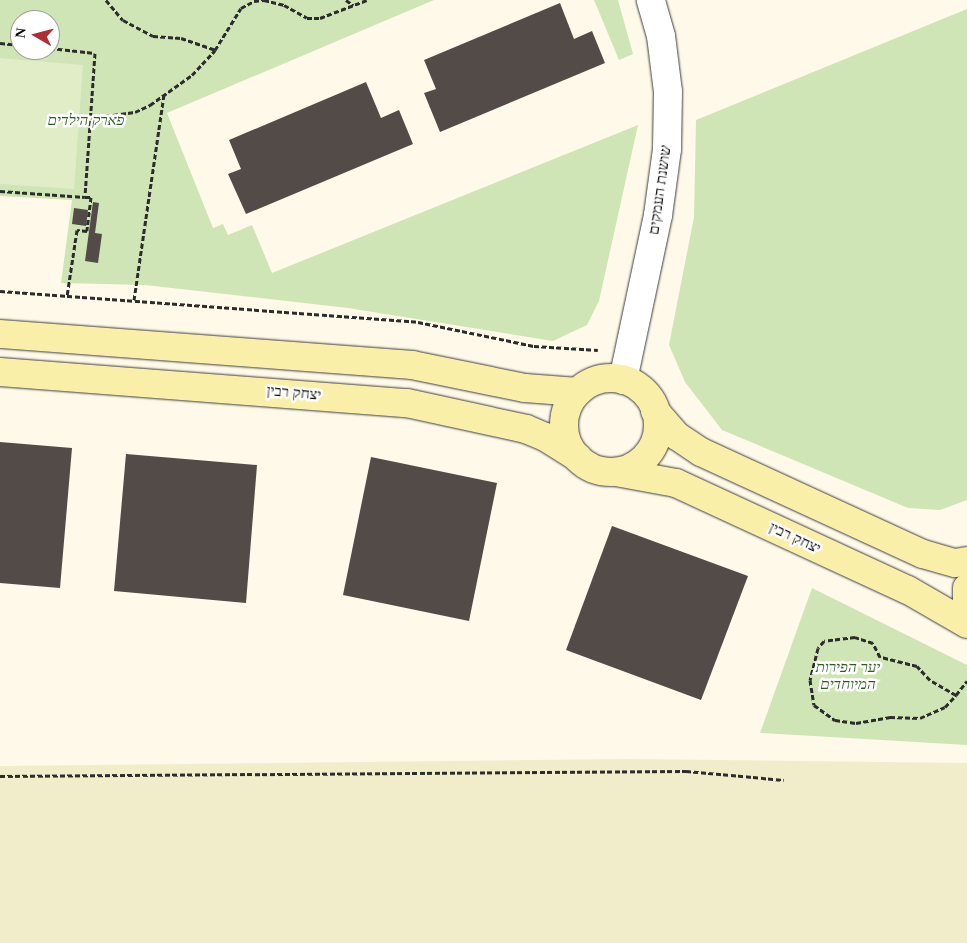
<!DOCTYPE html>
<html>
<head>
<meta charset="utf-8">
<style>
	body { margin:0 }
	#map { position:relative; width:967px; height:943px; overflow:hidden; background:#fef9e9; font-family:"Times New Roman","Noto Sans Hebrew",serif }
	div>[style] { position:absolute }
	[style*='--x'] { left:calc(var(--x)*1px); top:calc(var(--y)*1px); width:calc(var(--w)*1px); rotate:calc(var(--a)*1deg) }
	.farmland>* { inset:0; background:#f1edcb }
	.green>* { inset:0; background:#cfe5b6 }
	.pitch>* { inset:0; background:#e0edc7 }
	.building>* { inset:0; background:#524b48 }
	.path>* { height:3px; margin-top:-1.5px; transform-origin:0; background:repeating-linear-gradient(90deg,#2c2c2c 0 5px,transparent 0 7.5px) }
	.roads { filter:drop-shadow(0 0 1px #3d3d3d) drop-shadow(0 0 1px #3d3d3d) }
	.minor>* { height:28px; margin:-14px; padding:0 14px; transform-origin:14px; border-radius:14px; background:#fff }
	.secondary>* { height:28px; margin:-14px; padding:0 14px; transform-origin:14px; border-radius:14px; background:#f9efa8 }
	.secondary>.ring { margin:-14px; padding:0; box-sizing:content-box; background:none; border:28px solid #f9efa8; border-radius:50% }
	span { translate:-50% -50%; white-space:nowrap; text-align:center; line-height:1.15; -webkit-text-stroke:5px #fff; paint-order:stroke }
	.park-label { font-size:15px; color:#2d5c20; font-style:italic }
	.street-label { font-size:15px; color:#0a0a0a }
	.north { position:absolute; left:10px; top:10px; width:50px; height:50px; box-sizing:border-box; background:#fff; border:1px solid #9d9d9d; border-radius:50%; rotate:278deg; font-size:14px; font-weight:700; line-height:20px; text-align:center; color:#0a0a0a }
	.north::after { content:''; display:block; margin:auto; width:18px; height:22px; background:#b02d35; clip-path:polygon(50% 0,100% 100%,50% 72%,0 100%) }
</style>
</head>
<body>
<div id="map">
	<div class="farmland">
		<div style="clip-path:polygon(629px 759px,967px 763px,967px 943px,0 943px,0 766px)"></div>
	</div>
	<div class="green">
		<div style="clip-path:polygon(evenodd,0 0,434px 0,167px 113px,213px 228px,223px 224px,228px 235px,252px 225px,272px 273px,638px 125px,599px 301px,587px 325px,553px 341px,348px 308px,145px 285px,61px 283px,72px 200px,0 196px,0 0,20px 20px,50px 20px,50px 50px,20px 50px,20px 20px)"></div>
		<div style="clip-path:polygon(594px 0,618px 0,633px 54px,619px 60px)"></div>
		<div style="clip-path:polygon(967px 9px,967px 500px,940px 510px,908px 508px,722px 430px,685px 382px,669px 345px,694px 217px,696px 120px)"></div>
		<div style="clip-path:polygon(812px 588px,967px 665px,967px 745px,760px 733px)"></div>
	</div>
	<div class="pitch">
		<div style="clip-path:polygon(0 58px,83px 65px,74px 189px,0 184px)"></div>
	</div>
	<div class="building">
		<div style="clip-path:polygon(560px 3px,574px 39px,592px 31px,605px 63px,440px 132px,424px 93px,436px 89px,424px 60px)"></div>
		<div style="clip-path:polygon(366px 82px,381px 118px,399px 110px,413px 144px,246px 214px,228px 174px,241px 169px,229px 140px)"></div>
		<div style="clip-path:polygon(93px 202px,99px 203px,95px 233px,102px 234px,98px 263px,85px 261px)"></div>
		<div style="clip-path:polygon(74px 208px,88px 210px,86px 226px,72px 224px)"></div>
		<div style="clip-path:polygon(0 442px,72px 448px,60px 588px,0 583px)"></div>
		<div style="clip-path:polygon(126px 454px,257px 465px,246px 603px,114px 591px)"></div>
		<div style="clip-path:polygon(371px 457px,497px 483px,469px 621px,343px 595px)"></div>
		<div style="clip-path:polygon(612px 526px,748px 576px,701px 700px,566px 650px)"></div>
	</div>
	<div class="path">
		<div style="--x:106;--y:0;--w:26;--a:50"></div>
		<div style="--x:123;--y:20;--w:34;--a:28"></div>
		<div style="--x:153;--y:36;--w:28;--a:4"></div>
		<div style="--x:181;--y:38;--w:36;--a:19"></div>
		<div style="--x:264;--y:0;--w:21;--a:14"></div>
		<div style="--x:284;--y:5;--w:26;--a:29"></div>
		<div style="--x:307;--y:18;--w:13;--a:0"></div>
		<div style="--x:320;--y:18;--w:50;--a:-21"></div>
		<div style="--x:346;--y:0;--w:9;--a:36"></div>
		<div style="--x:0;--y:43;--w:20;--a:6"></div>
		<div style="--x:50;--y:48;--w:45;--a:6.3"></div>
		<div style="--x:95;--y:53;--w:144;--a:94"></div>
		<div style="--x:85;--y:197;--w:6;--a:0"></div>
		<div style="--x:91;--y:197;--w:34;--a:97"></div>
		<div style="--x:87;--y:231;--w:10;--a:-174"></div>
		<div style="--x:77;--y:230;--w:67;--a:98.6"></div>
		<div style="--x:91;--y:118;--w:44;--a:-7.8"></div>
		<div style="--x:135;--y:112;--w:17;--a:-25"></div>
		<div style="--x:150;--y:105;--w:52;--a:-35.5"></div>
		<div style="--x:192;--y:75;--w:34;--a:-47"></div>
		<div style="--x:215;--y:50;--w:49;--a:-58.2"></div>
		<div style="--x:241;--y:8;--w:15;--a:-28"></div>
		<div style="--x:254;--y:1;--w:10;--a:-6"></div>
		<div style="--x:0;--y:191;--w:85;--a:4"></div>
		<div style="--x:0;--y:291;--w:419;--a:4.2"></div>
		<div style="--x:418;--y:322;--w:118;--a:11.7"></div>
		<div style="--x:534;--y:346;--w:64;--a:3.6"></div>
		<div style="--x:134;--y:300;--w:208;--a:-81.7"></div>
		<div style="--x:956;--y:695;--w:30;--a:-150"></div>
		<div style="--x:930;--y:680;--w:19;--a:-133"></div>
		<div style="--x:917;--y:666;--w:38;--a:-166"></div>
		<div style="--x:880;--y:657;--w:16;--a:-117"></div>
		<div style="--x:873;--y:643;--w:19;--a:-162"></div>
		<div style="--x:855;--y:637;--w:31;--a:173"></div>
		<div style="--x:824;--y:641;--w:9;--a:131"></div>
		<div style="--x:818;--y:648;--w:33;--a:104"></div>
		<div style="--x:810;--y:680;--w:25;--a:81"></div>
		<div style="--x:814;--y:705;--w:26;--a:36"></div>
		<div style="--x:835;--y:720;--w:21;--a:8"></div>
		<div style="--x:856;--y:723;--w:35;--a:-10"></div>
		<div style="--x:890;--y:717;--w:30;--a:2"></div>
		<div style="--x:920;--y:718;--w:27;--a:-24"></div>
		<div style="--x:945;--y:707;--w:16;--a:-47"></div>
		<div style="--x:956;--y:695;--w:18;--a:-52"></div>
		<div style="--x:0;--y:776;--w:686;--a:-0.42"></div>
		<div style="--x:686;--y:771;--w:98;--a:5.2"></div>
	</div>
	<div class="roads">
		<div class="minor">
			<div style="--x:623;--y:380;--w:169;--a:-78"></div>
			<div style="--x:658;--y:215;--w:67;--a:-82.2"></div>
			<div style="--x:667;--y:149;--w:57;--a:-89"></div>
			<div style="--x:668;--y:92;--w:56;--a:-97.1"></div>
			<div style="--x:661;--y:36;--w:37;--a:-106"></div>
		</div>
		<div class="secondary">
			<div style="--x:0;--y:334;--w:413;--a:4.3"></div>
			<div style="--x:412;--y:365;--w:115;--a:11.5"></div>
			<div style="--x:525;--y:388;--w:53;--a:4.3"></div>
			<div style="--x:0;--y:372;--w:408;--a:4.4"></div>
			<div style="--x:407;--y:403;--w:122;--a:12.3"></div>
			<div style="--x:526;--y:429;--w:21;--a:23"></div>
			<div style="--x:545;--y:437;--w:39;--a:32"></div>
			<div class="ring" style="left:564px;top:378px;width:66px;height:66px"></div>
			<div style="--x:655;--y:411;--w:33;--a:49"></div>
			<div style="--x:677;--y:436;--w:29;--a:34"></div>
			<div style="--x:701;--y:452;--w:244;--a:24.7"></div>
			<div style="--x:923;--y:554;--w:33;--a:16"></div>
			<div style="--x:955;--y:563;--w:12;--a:-9"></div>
			<div style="--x:616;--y:472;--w:61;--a:10.4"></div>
			<div style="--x:676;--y:483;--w:255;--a:24.8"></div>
			<div style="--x:908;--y:590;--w:68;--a:30"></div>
			<div style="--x:967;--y:588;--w:19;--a:90"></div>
		</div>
	</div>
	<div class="park-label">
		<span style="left:86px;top:121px">פארק הילדים</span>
		<span style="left:848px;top:676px">יער הפירות<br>המיוחדים</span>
	</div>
	<div class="street-label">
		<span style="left:660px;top:190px;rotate:-82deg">שושנת העמקים</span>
		<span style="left:294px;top:393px;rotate:5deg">יצחק רבין</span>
		<span style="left:795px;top:538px;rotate:25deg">יצחק רבין</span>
	</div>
	<div class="north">N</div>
</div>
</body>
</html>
